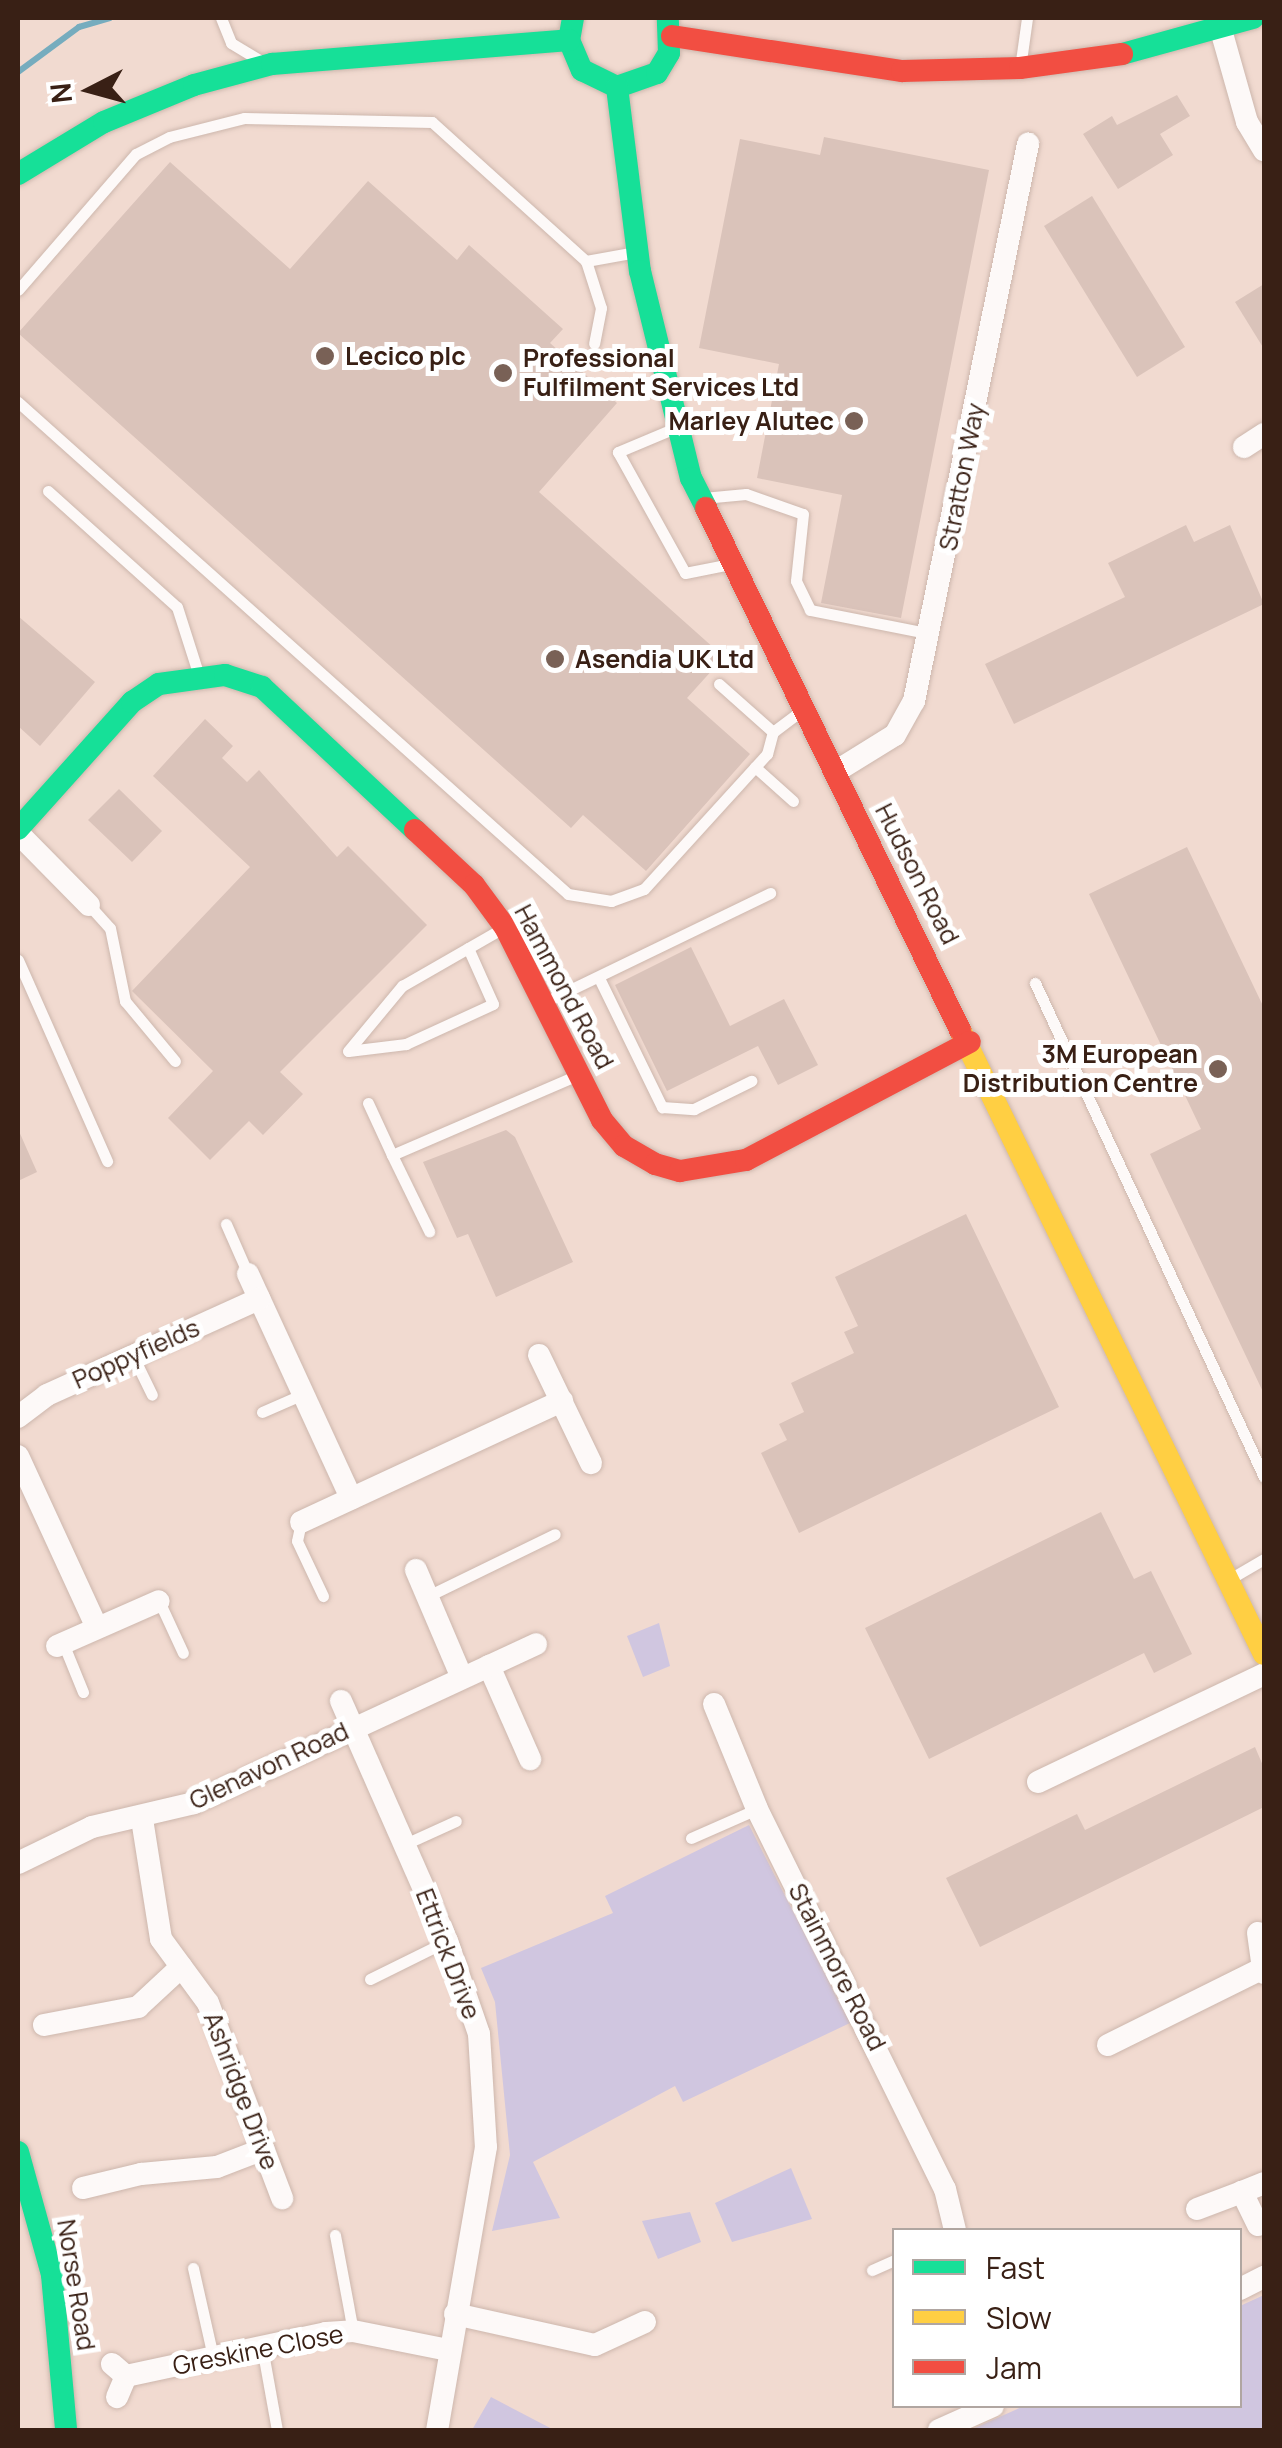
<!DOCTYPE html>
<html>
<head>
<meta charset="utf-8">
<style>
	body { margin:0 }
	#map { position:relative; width:1282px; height:2448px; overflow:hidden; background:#f1dad0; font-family:Manrope,sans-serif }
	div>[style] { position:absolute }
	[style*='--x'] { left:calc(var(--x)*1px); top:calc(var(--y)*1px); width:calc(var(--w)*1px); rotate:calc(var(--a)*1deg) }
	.green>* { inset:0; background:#d0c6e0 }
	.stream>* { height:6px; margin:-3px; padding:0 3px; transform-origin:3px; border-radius:3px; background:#76acbe }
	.building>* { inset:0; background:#dac3ba }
	.roads { filter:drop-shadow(0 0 2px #cdb7ad) drop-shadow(0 0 2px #cdb7ad) }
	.lane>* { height:11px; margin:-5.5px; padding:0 5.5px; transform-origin:5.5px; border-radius:5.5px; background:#fdf9f8 }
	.street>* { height:22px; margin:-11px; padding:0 11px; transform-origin:11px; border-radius:11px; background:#fdf9f8 }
	.fast>* { height:22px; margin:-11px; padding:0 11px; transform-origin:11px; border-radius:11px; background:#16e098 }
	.slow>* { height:22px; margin:-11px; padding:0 11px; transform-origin:11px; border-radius:11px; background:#ffcf43 }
	.jam>* { height:22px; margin:-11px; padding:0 11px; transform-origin:11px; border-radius:11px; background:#f24e42 }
	.dots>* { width:28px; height:28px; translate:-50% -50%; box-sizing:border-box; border:5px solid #fff; border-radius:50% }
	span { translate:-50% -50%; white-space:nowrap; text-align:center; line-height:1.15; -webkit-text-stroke:10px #fff; paint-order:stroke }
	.poi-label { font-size:25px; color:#392015; font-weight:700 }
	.left { translate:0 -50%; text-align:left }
	.right { translate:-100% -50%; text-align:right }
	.street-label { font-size:25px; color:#392015 }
	.frame { position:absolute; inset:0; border:20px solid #392015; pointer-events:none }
	.legend { position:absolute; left:892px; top:2228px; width:350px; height:180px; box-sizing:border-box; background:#fff; border:2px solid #b0a6a1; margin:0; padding:12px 18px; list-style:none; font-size:30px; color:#392015 }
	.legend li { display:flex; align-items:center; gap:20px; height:50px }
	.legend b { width:50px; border:2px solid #b0a6a1 }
	.north { position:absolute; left:40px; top:40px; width:100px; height:100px; -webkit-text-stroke:8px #fff; paint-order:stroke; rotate:264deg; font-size:28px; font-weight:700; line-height:40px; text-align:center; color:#392015 }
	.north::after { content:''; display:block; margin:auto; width:35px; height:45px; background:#392015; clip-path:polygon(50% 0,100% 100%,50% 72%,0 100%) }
</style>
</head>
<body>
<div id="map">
	<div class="green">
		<div style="clip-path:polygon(659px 1623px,670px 1666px,643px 1677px,627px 1636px)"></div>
		<div style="clip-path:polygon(749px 1825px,850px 2023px,683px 2102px,675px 2086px,533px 2162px,560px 2218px,492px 2231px,510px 2155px,495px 2002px,481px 1968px,613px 1913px,605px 1896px)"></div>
		<div style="clip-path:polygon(791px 2168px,812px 2219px,732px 2242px,715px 2203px)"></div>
		<div style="clip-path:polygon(690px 2212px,701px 2242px,658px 2259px,642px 2221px)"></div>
		<div style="clip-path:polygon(1264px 2295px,1264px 2430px,970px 2430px,1024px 2406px,1240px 2406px,1240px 2306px)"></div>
		<div style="clip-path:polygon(491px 2397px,554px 2430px,472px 2430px)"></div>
	</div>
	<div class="stream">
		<div style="--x:18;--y:72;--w:76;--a:-36.4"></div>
		<div style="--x:79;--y:27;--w:32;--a:-16"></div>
	</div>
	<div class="building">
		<div style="clip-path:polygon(1177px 95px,1190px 116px,1160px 134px,1173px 155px,1118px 189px,1083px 134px,1112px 116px,1117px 125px)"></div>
		<div style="clip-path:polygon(824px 137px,989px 170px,901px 618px,821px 603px,842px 495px,757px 478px,779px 364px,699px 348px,740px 139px,820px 155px)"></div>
		<div style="clip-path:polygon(170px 162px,290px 269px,368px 181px,457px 260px,469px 245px,496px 269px,563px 329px,550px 343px,617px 403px,539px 492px,724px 657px,687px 698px,750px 754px,646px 871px,583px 815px,571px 828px,18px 333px)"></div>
		<div style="clip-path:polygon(1092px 196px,1185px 347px,1137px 377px,1044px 226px)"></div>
		<div style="clip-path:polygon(1264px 284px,1264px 349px,1235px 302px)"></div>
		<div style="clip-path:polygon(1186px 525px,1194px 542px,1230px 525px,1264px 604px,1014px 724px,985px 664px,1125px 597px,1108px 563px)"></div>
		<div style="clip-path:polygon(18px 616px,95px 682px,40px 746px,18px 726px)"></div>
		<div style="clip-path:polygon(205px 719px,233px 746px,222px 758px,247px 782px,259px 770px,337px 857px,348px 846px,427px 925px,280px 1072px,303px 1094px,263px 1135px,249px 1121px,210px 1160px,168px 1118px,213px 1071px,132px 991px,250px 867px,153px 776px)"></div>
		<div style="clip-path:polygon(119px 789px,162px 831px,132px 862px,88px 820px)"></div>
		<div style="clip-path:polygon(1187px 847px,1264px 1008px,1264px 1394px,1150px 1154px,1201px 1129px,1089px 894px)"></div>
		<div style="clip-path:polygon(691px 947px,730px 1026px,784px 999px,818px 1065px,778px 1085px,758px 1046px,667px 1091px,615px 985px)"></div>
		<div style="clip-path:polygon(18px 1129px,37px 1172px,18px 1181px)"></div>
		<div style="clip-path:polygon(506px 1130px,515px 1137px,573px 1262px,496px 1297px,468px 1234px,457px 1238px,423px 1162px)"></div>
		<div style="clip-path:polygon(966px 1214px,1059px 1407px,799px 1533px,761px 1453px,787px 1440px,779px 1424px,804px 1412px,791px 1383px,854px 1353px,844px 1332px,858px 1326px,835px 1277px)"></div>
		<div style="clip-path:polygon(1101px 1512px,1134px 1579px,1151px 1571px,1192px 1654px,1154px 1673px,1144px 1653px,929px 1759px,865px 1628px)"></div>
		<div style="clip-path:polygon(1255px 1747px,1264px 1768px,1264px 1807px,980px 1947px,946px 1878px,1077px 1814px,1085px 1830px)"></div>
	</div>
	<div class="roads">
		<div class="lane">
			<div style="--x:221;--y:18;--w:27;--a:68"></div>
			<div style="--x:231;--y:43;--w:33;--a:31"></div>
			<div style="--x:1020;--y:68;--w:50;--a:-82"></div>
			<div style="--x:586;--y:261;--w:51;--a:-10.2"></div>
			<div style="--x:18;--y:290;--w:180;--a:-49.1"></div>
			<div style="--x:136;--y:154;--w:37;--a:-27"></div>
			<div style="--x:169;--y:137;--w:77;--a:-14.2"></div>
			<div style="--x:244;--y:118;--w:188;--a:1.2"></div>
			<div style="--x:432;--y:122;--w:207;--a:42.1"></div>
			<div style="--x:586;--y:261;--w:49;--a:72.3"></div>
			<div style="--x:601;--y:308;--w:36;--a:101"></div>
			<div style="--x:18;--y:402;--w:738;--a:41.81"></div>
			<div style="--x:568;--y:894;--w:44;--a:9.2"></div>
			<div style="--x:611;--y:901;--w:35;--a:-20"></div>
			<div style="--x:644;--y:889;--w:183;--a:-47.7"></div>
			<div style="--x:767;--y:754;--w:23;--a:-75"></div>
			<div style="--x:773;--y:732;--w:38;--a:-37"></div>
			<div style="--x:675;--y:428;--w:62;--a:157.2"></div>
			<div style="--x:618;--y:452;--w:138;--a:61"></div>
			<div style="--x:685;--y:573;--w:47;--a:-11.1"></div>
			<div style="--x:48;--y:491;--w:173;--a:42"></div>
			<div style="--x:177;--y:607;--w:72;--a:72.3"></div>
			<div style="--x:703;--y:498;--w:43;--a:-5.3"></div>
			<div style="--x:746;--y:494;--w:60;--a:19.3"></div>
			<div style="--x:803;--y:514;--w:67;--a:96"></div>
			<div style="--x:796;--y:581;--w:32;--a:64"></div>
			<div style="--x:810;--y:610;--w:123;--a:11.2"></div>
			<div style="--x:719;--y:684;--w:72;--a:41.6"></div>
			<div style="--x:755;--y:767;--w:51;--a:41.8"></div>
			<div style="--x:89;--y:905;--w:31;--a:48"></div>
			<div style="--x:110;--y:928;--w:75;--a:78.4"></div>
			<div style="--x:125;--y:1001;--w:78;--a:50.2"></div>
			<div style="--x:468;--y:948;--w:61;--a:65.9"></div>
			<div style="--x:493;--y:1004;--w:96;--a:155.3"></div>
			<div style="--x:406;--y:1044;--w:58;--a:173.1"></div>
			<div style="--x:348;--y:1051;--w:85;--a:-50.3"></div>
			<div style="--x:402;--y:986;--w:114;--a:-29.9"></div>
			<div style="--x:18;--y:960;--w:220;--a:66.1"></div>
			<div style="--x:599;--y:978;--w:144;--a:64"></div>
			<div style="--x:662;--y:1107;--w:32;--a:4"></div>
			<div style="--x:694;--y:1109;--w:64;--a:-26.2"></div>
			<div style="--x:1035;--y:983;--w:544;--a:65.13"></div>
			<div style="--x:547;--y:1001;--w:248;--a:-25.8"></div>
			<div style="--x:368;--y:1103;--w:57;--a:65.2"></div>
			<div style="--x:392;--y:1155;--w:199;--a:-23.3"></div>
			<div style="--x:392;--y:1155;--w:85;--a:64"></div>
			<div style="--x:226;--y:1224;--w:55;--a:66.3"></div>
			<div style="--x:133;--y:1356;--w:43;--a:64"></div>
			<div style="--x:262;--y:1412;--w:45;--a:-23.7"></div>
			<div style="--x:301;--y:1522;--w:19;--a:102"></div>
			<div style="--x:297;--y:1541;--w:61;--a:64.7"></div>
			<div style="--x:1228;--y:1580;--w:42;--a:-30.3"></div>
			<div style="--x:428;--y:1596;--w:141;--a:-26"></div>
			<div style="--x:159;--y:1601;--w:57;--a:65.2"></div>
			<div style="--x:63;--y:1643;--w:53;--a:67.8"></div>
			<div style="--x:691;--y:1838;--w:72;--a:-23.7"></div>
			<div style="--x:403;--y:1845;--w:58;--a:-24.4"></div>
			<div style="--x:370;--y:1979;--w:86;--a:-26.3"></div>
			<div style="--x:335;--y:2235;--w:98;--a:79.4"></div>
			<div style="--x:193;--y:2268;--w:91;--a:77.3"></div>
			<div style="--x:872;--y:2270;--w:24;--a:-24"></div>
			<div style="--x:262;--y:2347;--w:84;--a:79.8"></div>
		</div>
		<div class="street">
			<div style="--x:1221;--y:30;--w:96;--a:74.2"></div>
			<div style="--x:1247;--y:122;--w:33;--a:59"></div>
			<div style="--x:1244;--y:447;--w:24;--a:-33"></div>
			<div style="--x:835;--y:772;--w:70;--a:-31.7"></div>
			<div style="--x:895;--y:735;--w:39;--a:-61"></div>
			<div style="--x:914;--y:701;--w:569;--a:-78.43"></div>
			<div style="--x:18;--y:833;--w:101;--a:45.4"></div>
			<div style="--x:248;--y:1274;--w:247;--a:65.3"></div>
			<div style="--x:539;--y:1355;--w:120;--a:64.3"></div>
			<div style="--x:18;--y:1417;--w:36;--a:-37"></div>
			<div style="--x:47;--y:1395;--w:233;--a:-24.4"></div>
			<div style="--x:18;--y:1456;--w:189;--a:65.3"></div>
			<div style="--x:301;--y:1522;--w:288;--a:-24.9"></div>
			<div style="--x:416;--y:1570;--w:117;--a:66.9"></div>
			<div style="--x:57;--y:1646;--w:111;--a:-23.8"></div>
			<div style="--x:489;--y:1666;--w:102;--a:66.2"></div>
			<div style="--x:341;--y:1701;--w:262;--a:66.2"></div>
			<div style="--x:447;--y:1941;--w:98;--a:71"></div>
			<div style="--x:479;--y:2034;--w:113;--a:86.5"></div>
			<div style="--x:486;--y:2147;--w:287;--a:99.8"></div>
			<div style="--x:714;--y:1704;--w:113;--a:67.7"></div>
			<div style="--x:757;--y:1809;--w:424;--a:63.7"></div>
			<div style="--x:945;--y:2189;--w:42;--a:76.3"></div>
			<div style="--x:1038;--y:1782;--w:250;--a:-25.5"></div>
			<div style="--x:142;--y:1819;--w:121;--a:81"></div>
			<div style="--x:161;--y:1939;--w:79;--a:53.7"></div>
			<div style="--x:208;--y:2003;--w:209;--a:69.2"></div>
			<div style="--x:18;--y:1863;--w:82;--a:-25.9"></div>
			<div style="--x:92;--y:1827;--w:105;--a:-13.2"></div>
			<div style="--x:194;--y:1803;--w:377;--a:-24.9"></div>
			<div style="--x:1258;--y:1933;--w:35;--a:82"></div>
			<div style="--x:44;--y:2025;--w:96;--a:-10.8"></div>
			<div style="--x:138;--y:2007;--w:59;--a:-42.9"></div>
			<div style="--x:1108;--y:2045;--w:173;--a:-26.4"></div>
			<div style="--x:1263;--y:1968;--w:5;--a:79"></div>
			<div style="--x:83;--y:2188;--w:60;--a:-13.6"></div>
			<div style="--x:141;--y:2174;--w:76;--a:-5.3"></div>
			<div style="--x:217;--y:2167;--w:50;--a:-21"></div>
			<div style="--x:1197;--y:2209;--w:48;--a:-20.7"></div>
			<div style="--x:1258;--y:2225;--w:37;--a:-116"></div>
			<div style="--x:1242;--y:2192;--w:24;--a:-22"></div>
			<div style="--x:1240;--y:2289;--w:27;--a:-27"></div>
			<div style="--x:455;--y:2314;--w:143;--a:12.5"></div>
			<div style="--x:595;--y:2345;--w:55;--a:-24.7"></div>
			<div style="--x:112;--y:2364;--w:18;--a:41"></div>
			<div style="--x:126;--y:2376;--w:23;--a:113"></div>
			<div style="--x:126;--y:2376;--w:205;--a:-12.1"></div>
			<div style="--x:326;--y:2333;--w:27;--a:-4"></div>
			<div style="--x:353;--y:2331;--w:97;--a:11.3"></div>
			<div style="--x:939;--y:2430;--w:59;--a:-24"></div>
		</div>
		<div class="fast">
			<div style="--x:573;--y:18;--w:22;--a:100"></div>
			<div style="--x:569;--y:40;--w:33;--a:67"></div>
			<div style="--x:582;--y:70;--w:39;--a:26"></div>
			<div style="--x:617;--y:87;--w:42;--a:-19.3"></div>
			<div style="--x:657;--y:73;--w:23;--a:-59"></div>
			<div style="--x:669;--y:53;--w:34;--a:-92"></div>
			<div style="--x:1122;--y:54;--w:136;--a:-15.4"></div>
			<div style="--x:617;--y:87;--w:185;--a:82.9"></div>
			<div style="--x:640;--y:271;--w:213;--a:76.2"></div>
			<div style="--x:691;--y:478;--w:34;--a:63"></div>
			<div style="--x:18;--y:174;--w:100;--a:-31.2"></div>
			<div style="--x:104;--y:122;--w:97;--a:-22.3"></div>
			<div style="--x:194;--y:85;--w:81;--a:-15.1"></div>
			<div style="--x:272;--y:64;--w:298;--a:-4.6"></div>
			<div style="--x:18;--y:829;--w:171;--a:-48.1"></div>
			<div style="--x:132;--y:702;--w:32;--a:-34"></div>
			<div style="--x:159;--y:684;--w:67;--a:-7.8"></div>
			<div style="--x:225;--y:675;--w:39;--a:18"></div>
			<div style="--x:262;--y:687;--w:209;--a:43.1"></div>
			<div style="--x:18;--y:2152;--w:128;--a:74.5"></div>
			<div style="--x:52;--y:2275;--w:156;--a:84.8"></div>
		</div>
		<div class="slow">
			<div style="--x:960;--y:1030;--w:694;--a:64.03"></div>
		</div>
		<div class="jam">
			<div style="--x:672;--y:36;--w:233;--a:8.7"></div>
			<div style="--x:902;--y:71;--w:118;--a:-1.5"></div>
			<div style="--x:1020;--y:68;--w:103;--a:-7.8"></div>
			<div style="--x:706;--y:508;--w:581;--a:64.05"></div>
			<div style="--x:415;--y:830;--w:81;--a:43"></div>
			<div style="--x:474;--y:885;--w:52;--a:53.6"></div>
			<div style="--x:505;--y:927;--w:216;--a:63.3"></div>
			<div style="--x:602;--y:1120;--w:34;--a:50"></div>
			<div style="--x:624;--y:1146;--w:36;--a:30"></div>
			<div style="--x:655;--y:1164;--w:26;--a:16"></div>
			<div style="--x:680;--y:1171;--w:67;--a:-9.5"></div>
			<div style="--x:746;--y:1160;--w:253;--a:-27.8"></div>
		</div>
	</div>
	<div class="dots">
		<div style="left:325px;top:356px;background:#796156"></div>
		<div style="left:503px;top:373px;background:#796156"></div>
		<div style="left:854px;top:421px;background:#796156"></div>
		<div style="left:555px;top:659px;background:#796156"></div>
		<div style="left:1218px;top:1069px;background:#796156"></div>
	</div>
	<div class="poi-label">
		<span class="left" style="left:345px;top:356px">Lecico plc</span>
		<span class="left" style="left:523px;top:373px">Professional<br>Fulfilment Services Ltd</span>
		<span class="right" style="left:834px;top:421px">Marley Alutec</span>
		<span class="left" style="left:575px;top:659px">Asendia UK Ltd</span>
		<span class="right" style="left:1198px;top:1069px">3M European<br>Distribution Centre</span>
	</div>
	<div class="street-label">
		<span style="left:962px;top:477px;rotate:-79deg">Stratton Way</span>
		<span style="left:917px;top:874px;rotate:63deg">Hudson Road</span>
		<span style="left:564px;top:987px;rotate:62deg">Hammond Road</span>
		<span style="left:136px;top:1354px;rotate:-24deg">Poppyfields</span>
		<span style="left:269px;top:1766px;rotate:-25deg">Glenavon Road</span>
		<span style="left:448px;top:1954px;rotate:69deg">Ettrick Drive</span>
		<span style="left:837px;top:1967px;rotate:63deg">Stainmore Road</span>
		<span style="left:241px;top:2091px;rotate:69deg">Ashridge Drive</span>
		<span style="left:76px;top:2285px;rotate:81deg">Norse Road</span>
		<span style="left:258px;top:2350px;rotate:-11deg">Greskine Close</span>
	</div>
	<div class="frame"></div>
	<ul class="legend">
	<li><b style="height:12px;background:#16e098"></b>Fast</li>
	<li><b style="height:12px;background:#ffcf43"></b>Slow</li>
	<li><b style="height:12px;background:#f24e42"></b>Jam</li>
	</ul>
	<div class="north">N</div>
</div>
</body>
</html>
